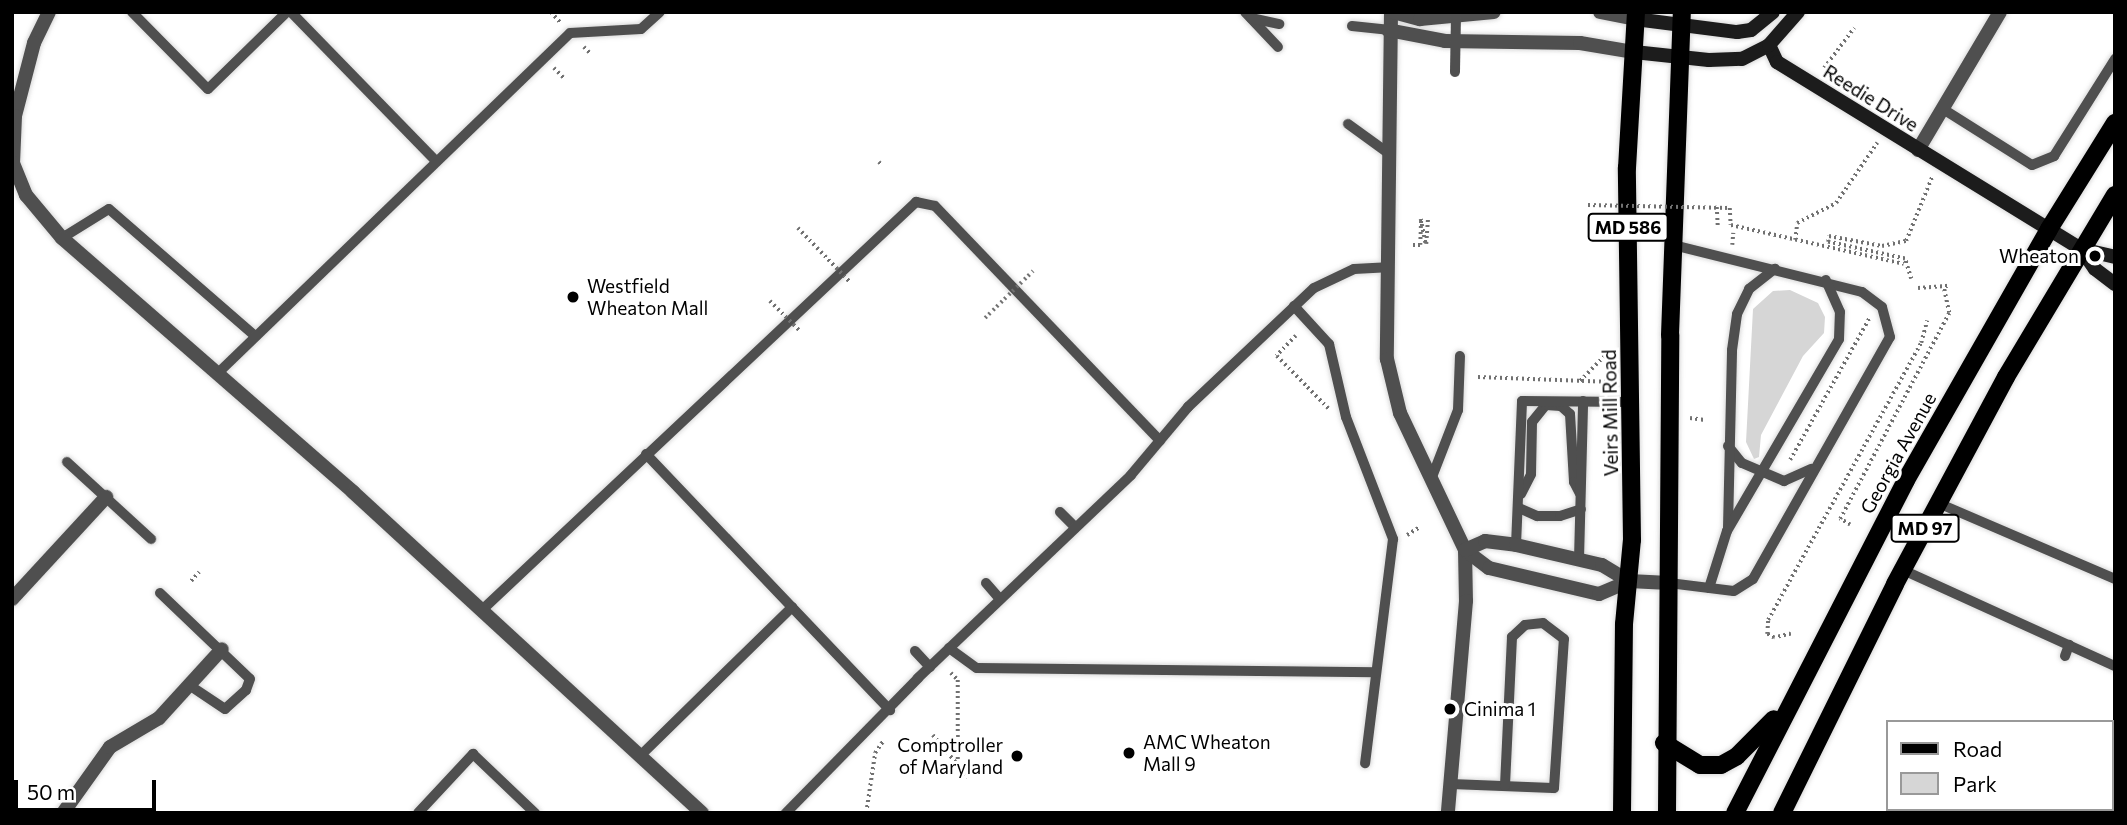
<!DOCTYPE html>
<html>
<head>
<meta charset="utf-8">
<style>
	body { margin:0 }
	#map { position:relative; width:2127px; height:825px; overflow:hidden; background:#fff; font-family:Commissioner,sans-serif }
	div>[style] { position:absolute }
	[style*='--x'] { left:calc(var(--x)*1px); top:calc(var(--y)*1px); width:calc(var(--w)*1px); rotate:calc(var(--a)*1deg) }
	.green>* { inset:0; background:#d6d6d6 }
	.path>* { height:3.5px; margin-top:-1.75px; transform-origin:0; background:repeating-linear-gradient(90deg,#717171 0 2px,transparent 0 5.5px) }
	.roads { filter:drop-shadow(0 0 2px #dbdbdb) drop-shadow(0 0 2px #dbdbdb) }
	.lane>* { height:10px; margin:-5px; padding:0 5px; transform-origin:5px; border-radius:5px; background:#4f4f4f }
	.street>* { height:14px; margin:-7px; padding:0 7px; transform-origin:7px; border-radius:7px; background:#4f4f4f }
	.secondary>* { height:14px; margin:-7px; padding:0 7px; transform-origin:7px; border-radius:7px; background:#1c1c1c }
	.primary>* { height:18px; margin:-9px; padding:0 9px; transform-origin:9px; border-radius:9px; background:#000 }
	.path-bridge>* { height:3.5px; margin-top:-1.75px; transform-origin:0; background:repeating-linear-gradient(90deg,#717171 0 2px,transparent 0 5.5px) }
	.lane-bridge>* { height:10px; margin:-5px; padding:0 5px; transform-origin:5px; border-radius:5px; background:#4f4f4f }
	.dots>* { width:19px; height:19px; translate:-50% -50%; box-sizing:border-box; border:4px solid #fff; border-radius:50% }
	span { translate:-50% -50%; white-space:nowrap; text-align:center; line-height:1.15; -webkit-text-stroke:6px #fff; paint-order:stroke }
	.shield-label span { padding:2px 5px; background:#fff; border:2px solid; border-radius:5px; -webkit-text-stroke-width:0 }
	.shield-label { font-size:18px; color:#000; font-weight:700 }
	.street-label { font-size:19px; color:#000 }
	.poi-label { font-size:19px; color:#000 }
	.right { translate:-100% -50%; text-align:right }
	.left { translate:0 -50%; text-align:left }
	.frame { position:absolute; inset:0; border:14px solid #000; pointer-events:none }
	.legend { position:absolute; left:1886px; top:720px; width:228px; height:91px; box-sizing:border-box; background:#fff; border:2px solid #999; margin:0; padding:9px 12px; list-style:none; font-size:21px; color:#000 }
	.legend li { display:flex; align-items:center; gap:14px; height:35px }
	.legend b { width:35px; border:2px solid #999 }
	.scale { position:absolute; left:14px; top:780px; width:142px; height:32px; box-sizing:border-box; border:4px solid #000; border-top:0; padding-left:9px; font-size:21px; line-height:24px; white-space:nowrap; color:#000; -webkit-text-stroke:5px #fff; paint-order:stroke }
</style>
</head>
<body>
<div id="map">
	<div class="green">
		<div style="clip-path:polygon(1790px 290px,1818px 303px,1825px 317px,1824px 333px,1803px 356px,1761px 435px,1759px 457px,1754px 459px,1746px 442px,1753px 309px,1773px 291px)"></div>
	</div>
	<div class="path">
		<div style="--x:551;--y:12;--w:15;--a:48"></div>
		<div style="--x:584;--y:47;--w:8;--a:45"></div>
		<div style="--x:554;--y:68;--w:14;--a:45"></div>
		<div style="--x:1824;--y:68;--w:50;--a:-53.1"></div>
		<div style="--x:879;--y:162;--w:3;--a:45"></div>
		<div style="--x:1717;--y:207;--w:22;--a:87"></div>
		<div style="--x:1795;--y:240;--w:17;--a:-83"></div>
		<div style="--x:1797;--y:223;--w:44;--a:-27.1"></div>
		<div style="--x:1836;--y:203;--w:73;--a:-55.7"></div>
		<div style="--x:1413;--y:245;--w:7;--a:0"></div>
		<div style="--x:1420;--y:245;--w:26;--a:-88"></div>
		<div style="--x:1421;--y:219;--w:25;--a:79"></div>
		<div style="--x:1426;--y:244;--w:27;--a:-86"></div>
		<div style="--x:1732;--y:245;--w:12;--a:-85"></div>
		<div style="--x:1911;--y:279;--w:21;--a:-107"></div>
		<div style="--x:1905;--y:259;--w:79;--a:-167.6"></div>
		<div style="--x:1828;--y:242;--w:6;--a:-81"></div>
		<div style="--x:1829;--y:236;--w:54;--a:10.7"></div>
		<div style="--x:1882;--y:246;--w:25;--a:-12"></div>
		<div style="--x:1906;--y:241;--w:69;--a:-67.9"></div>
		<div style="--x:1918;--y:288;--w:31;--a:-4"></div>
		<div style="--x:1296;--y:336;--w:28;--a:134"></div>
		<div style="--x:1277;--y:356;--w:76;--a:45.5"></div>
		<div style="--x:1478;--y:377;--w:135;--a:2.1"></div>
		<div style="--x:1580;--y:381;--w:43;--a:-45.9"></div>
		<div style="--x:1690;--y:418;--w:15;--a:8"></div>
		<div style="--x:1790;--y:460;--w:164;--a:-60.8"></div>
		<div style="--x:1850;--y:525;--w:12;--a:-149"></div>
		<div style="--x:1840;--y:519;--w:233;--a:-62.1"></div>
		<div style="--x:1949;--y:313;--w:25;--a:-102"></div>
		<div style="--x:1407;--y:535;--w:15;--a:-32"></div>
		<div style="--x:191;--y:581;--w:12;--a:-48"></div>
		<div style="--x:1791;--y:634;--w:17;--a:167"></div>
		<div style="--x:1774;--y:638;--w:8;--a:-150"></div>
		<div style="--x:1767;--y:634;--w:14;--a:-86"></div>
		<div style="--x:1768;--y:620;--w:316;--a:-61.1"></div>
		<div style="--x:1921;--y:343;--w:23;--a:-75"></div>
		<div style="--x:951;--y:673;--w:10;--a:45"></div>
		<div style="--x:958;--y:680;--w:85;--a:90"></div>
		<div style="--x:933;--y:735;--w:55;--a:50.2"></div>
		<div style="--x:866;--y:813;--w:61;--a:-81.5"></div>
		<div style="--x:875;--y:753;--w:14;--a:-56"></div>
	</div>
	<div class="roads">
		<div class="lane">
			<div style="--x:132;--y:12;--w:108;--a:45.4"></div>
			<div style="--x:208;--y:89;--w:110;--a:-44.3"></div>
			<div style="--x:291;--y:12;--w:206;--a:45.8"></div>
			<div style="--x:1245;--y:12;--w:48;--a:46.7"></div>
			<div style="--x:1251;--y:18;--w:29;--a:12"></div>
			<div style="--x:1352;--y:26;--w:36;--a:6"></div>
			<div style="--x:1943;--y:109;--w:105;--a:32.2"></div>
			<div style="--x:2032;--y:165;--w:24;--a:-22"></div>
			<div style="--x:2054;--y:156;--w:115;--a:-57.8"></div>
			<div style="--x:1348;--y:124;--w:49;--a:35.9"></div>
			<div style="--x:62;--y:238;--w:55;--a:-31.7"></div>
			<div style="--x:109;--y:209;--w:194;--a:41"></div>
			<div style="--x:1294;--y:306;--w:52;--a:47.4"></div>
			<div style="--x:1329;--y:344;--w:75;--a:76.9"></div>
			<div style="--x:1346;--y:417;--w:131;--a:68.9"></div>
			<div style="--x:1393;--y:539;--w:226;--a:97.1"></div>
			<div style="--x:218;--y:373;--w:489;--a:-44"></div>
			<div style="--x:570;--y:33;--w:71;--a:-3.2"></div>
			<div style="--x:641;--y:29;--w:25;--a:-42"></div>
			<div style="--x:1728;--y:446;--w:22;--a:51"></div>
			<div style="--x:1742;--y:463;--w:46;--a:23.2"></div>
			<div style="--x:1784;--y:481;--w:30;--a:-24"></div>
			<div style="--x:646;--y:454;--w:354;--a:46.4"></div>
			<div style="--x:67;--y:462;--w:114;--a:42.5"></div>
			<div style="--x:1432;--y:477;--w:72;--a:-68.8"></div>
			<div style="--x:1458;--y:410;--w:54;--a:-87.9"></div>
			<div style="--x:1521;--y:494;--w:22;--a:-63"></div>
			<div style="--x:1531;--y:474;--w:52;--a:-88.9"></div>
			<div style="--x:1532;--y:422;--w:22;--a:-51"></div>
			<div style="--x:1546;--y:405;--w:15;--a:4"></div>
			<div style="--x:1561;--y:406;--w:12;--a:42"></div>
			<div style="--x:1570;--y:414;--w:68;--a:86.6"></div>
			<div style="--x:1574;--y:482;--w:13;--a:63"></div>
			<div style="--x:1938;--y:503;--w:193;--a:23.2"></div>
			<div style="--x:1519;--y:508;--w:20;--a:24"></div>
			<div style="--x:1537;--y:516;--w:23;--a:0"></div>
			<div style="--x:1560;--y:516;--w:22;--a:-18"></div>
			<div style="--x:1060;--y:512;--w:21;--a:45"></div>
			<div style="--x:1728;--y:528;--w:178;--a:-88.7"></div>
			<div style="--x:1732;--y:350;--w:36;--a:-82"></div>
			<div style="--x:1737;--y:314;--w:28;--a:-64"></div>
			<div style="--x:1749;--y:289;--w:33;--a:-38"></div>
			<div style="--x:1516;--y:545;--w:144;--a:-87.6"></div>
			<div style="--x:1522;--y:401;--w:109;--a:0.5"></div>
			<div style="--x:1579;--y:559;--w:158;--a:-88.5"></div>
			<div style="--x:1903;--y:570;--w:233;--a:24.4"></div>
			<div style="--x:986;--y:583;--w:21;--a:49"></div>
			<div style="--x:1669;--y:583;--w:65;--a:7"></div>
			<div style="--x:1734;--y:591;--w:22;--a:-32"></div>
			<div style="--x:1753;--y:579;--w:278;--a:-60.5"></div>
			<div style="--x:1890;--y:337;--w:31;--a:-105"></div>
			<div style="--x:1882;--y:307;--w:25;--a:-143"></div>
			<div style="--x:1862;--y:292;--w:194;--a:-166"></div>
			<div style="--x:1709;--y:588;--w:60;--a:-72.5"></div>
			<div style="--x:1727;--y:531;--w:222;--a:-59.7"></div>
			<div style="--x:1839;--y:339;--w:27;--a:-88"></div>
			<div style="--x:1840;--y:312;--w:35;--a:-114"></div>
			<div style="--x:160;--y:593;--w:124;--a:43.7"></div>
			<div style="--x:250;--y:679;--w:12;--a:110"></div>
			<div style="--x:246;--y:690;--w:28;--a:138"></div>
			<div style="--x:225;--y:709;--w:43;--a:-146.3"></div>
			<div style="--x:482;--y:610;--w:596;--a:-43.23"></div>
			<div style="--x:916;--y:202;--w:19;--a:12"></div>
			<div style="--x:935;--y:206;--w:325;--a:46.2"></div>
			<div style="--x:949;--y:648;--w:34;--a:36"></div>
			<div style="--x:977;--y:668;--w:399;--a:0.6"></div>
			<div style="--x:915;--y:651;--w:22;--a:47"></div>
			<div style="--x:2065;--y:656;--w:12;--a:-70"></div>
			<div style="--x:640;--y:756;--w:213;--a:-44.4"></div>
			<div style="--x:1450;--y:784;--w:104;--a:2.2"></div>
			<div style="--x:1554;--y:788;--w:149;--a:-86.2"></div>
			<div style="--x:1564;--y:639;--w:26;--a:-143"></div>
			<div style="--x:1543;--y:623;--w:18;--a:174"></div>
			<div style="--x:1525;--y:625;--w:18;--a:137"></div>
			<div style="--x:1512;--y:637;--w:149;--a:92.7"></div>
			<div style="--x:418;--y:813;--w:81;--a:-47"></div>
			<div style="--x:473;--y:754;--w:86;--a:43.6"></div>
			<div style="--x:786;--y:813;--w:189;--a:-45.6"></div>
			<div style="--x:918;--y:678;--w:294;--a:-43.6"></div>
			<div style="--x:1131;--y:475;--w:89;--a:-50"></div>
			<div style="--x:1188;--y:407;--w:173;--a:-43.4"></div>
			<div style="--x:1314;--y:288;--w:44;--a:-25.4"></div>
			<div style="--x:1354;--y:269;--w:33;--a:-3"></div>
		</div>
		<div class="street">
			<div style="--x:49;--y:12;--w:34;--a:116"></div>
			<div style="--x:34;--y:43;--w:75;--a:104.6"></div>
			<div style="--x:15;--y:116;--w:47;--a:92.4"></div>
			<div style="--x:13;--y:163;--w:35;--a:68"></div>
			<div style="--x:26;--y:195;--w:56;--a:50.1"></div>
			<div style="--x:62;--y:238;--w:386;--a:41.1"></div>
			<div style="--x:353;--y:492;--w:474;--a:42.6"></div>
			<div style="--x:1391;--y:12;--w:347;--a:90.7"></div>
			<div style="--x:1387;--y:359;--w:56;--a:76.5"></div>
			<div style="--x:1400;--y:413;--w:152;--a:64.6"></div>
			<div style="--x:1465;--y:550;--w:51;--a:88.9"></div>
			<div style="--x:1466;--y:601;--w:213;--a:94.9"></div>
			<div style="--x:1393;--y:12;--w:28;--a:15"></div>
			<div style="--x:1420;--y:19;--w:74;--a:-5.4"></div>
			<div style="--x:1600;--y:12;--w:36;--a:11"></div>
			<div style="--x:1388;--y:30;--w:58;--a:10.9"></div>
			<div style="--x:1445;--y:41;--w:135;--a:0.8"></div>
			<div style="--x:1580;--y:43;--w:55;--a:9.5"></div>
			<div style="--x:1918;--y:150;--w:161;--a:-59.3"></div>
			<div style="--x:1465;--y:550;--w:30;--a:37"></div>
			<div style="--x:1489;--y:568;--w:113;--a:13.3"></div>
			<div style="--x:1599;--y:594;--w:33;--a:-23"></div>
			<div style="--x:1629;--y:581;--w:40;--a:2.9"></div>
			<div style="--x:1465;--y:550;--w:22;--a:-24"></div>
			<div style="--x:1485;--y:541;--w:31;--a:7"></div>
			<div style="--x:1516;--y:545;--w:88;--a:13.1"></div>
			<div style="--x:1602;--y:565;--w:31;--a:31"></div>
			<div style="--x:12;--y:599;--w:139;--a:-47.3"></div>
			<div style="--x:2111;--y:792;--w:6;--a:-45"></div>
			<div style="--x:63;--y:813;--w:81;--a:-54.5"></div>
			<div style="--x:110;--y:747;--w:57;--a:-30.6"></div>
			<div style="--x:159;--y:718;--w:93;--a:-47.6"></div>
			<div style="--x:2092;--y:813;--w:6;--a:-45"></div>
		</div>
		<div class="secondary">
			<div style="--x:1635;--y:19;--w:103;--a:7.3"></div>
			<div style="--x:1737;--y:32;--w:14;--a:-8"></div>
			<div style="--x:1751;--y:30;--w:28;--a:-39"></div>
			<div style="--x:1769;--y:45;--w:19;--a:65"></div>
			<div style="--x:1777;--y:62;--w:357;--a:31.6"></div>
			<div style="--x:2081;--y:249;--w:24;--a:55"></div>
			<div style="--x:2095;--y:269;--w:25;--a:37"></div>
			<div style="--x:1634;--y:52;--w:75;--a:6.1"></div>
			<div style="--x:1709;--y:60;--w:33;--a:-2"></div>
			<div style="--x:1742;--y:59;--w:30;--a:-27"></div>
			<div style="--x:1769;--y:45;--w:44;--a:-48.7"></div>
			<div style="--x:2081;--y:249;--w:35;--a:13"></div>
		</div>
		<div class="primary">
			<div style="--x:1664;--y:743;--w:42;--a:31.4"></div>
			<div style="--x:1700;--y:765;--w:21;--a:0"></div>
			<div style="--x:1721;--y:765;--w:18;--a:-29"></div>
			<div style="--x:1737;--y:756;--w:52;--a:-45"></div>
			<div style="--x:1622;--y:813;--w:189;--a:-89.4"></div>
			<div style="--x:1624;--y:624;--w:84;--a:-84.6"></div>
			<div style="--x:1632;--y:540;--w:372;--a:-90.8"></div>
			<div style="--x:1627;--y:168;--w:156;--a:-86.7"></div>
			<div style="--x:1667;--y:813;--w:478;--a:-89.6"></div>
			<div style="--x:1670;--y:335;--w:323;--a:-87.9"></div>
			<div style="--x:1735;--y:813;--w:374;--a:-62.8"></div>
			<div style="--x:1906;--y:480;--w:289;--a:-60.3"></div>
			<div style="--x:2049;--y:229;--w:125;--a:-58.1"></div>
			<div style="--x:1782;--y:813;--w:255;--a:-63.7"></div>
			<div style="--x:1895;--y:584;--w:235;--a:-61.8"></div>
			<div style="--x:2006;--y:377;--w:212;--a:-59.1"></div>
		</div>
	</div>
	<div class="path-bridge">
		<div style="--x:1588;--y:205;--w:142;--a:1.2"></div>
		<div style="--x:1730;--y:208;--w:17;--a:87"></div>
		<div style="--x:1731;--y:225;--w:177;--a:12.7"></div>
		<div style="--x:798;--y:228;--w:74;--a:46.1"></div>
		<div style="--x:770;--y:301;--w:41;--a:45"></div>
		<div style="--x:985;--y:318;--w:67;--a:-44.4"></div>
	</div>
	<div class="lane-bridge">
		<div style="--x:1455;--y:72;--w:60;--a:-89"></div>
	</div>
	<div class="dots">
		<div style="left:2095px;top:256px;background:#000"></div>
		<div style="left:573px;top:297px;background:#000"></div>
		<div style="left:1450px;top:709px;background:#000"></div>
		<div style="left:1129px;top:753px;background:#000"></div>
		<div style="left:1017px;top:756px;background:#000"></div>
	</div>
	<div class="shield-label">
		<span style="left:1628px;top:227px">MD 586</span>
		<span style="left:1925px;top:528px">MD 97</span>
	</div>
	<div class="street-label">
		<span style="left:1871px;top:98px;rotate:32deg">Reedie Drive</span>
		<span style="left:1610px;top:413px;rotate:-91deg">Veirs Mill Road</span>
		<span style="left:1898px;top:453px;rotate:-61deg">Georgia Avenue</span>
	</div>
	<div class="poi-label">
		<span class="right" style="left:2079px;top:256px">Wheaton</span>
		<span class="left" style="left:587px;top:297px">Westfield<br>Wheaton Mall</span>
		<span class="left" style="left:1464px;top:709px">Cinima 1</span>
		<span class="left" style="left:1143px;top:753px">AMC Wheaton<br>Mall 9</span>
		<span class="right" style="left:1003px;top:756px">Comptroller<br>of Maryland</span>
	</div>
	<div class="frame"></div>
	<ul class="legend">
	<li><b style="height:9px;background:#000"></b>Road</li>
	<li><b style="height:19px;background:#d6d6d6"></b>Park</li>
	</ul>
	<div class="scale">50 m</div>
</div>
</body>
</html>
